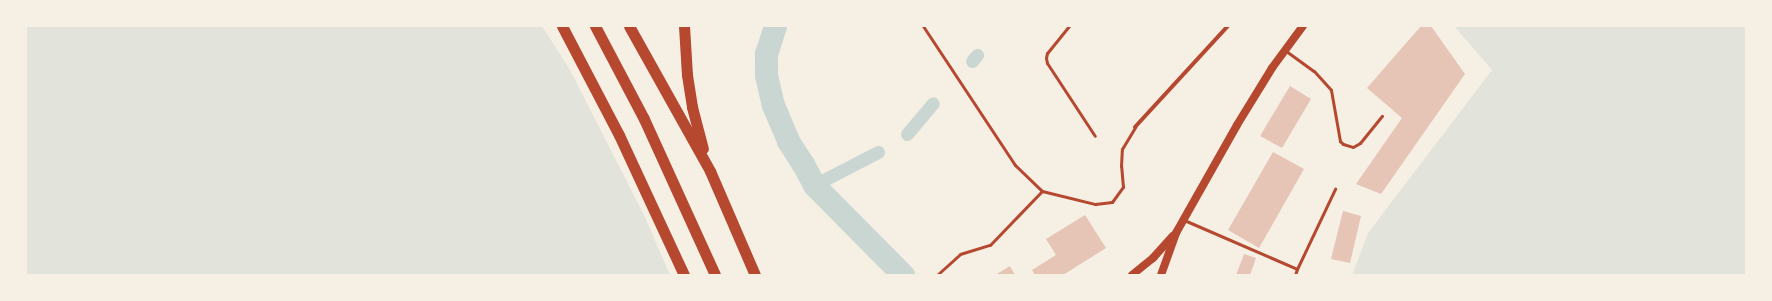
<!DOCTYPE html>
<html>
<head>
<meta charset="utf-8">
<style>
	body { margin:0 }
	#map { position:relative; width:1772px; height:301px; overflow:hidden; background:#f6efe4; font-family:Bitter,serif }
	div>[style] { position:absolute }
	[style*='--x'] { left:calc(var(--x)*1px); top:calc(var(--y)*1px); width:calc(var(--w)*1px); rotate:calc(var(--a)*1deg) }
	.green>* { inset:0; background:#e2e4dc }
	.canal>* { height:13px; margin:-6.5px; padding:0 6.5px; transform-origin:6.5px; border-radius:6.5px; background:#c9d6d2 }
	.river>* { height:23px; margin:-11.5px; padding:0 11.5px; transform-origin:11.5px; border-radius:11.5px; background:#c9d6d2 }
	.building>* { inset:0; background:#e6c5b7 }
	.service>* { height:3px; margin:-1.5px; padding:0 1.5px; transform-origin:1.5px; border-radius:1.5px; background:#b5482f }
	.minor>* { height:4px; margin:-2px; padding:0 2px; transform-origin:2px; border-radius:2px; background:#b5482f }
	.secondary>* { height:8px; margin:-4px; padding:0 4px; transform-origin:4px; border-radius:4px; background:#b5482f }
	.motorway>* { height:11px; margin:-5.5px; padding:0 5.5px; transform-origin:5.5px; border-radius:5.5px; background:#b5482f }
	span { translate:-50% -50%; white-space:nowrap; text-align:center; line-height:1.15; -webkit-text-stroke:3px #f6efe4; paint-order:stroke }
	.frame { position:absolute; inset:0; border:27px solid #f6efe4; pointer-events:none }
</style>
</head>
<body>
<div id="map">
	<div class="green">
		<div style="clip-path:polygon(26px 26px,542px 26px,570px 70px,645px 217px,670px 275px,26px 275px)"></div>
		<div style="clip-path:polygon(1454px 26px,1746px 26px,1746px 275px,1352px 275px,1368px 233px,1492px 70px)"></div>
	</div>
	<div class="canal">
		<div style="--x:972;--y:61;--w:8;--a:-50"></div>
		<div style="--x:907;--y:134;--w:40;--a:-50"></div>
		<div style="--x:814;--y:185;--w:72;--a:-27.3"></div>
	</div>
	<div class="river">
		<div style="--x:775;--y:26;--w:28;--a:108"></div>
		<div style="--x:766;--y:53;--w:22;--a:90"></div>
		<div style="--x:766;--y:75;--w:31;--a:77"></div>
		<div style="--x:773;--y:105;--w:39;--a:67"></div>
		<div style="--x:788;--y:141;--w:27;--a:57"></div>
		<div style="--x:803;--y:164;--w:24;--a:62"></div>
		<div style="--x:814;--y:185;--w:127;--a:45.3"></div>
	</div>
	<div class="building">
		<div style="clip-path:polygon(1421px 26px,1431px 26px,1465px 74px,1381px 194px,1356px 184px,1402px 118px,1367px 88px)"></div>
		<div style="clip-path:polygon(1290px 86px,1311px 99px,1282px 148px,1260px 136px)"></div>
		<div style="clip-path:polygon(1273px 152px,1304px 169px,1259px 248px,1228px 230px)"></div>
		<div style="clip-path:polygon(1343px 211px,1361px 216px,1350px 263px,1331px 259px)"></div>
		<div style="clip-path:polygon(1085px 215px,1106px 248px,1063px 275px,1035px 275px,1032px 270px,1056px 255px,1046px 239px)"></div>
		<div style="clip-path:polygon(1244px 254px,1256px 258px,1250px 275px,1236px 275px)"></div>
		<div style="clip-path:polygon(1010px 266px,1015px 275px,995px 275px)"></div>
	</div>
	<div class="service">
		<div style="--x:923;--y:26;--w:167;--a:56.5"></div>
		<div style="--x:1015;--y:165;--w:37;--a:44"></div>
		<div style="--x:1042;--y:191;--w:55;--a:13.8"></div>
		<div style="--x:1095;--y:204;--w:17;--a:-7"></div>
		<div style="--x:1112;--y:202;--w:19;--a:-54"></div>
		<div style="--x:1123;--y:187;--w:21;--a:-95"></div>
		<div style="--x:1121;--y:166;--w:17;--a:-87"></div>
		<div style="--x:1122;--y:149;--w:26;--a:-59"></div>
		<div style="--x:1069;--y:26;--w:35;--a:129"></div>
		<div style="--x:1047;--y:53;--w:5;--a:101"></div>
		<div style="--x:1046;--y:58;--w:5;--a:79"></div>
		<div style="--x:1047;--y:63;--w:87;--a:56.7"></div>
		<div style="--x:1286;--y:51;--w:34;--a:36"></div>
		<div style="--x:1314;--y:71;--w:25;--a:48"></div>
		<div style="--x:1331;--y:90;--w:52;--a:80"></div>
		<div style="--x:1340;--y:141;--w:4;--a:45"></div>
		<div style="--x:1343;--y:144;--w:10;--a:17"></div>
		<div style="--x:1353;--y:147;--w:8;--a:-30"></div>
		<div style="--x:1360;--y:143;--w:35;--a:-51"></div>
		<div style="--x:1184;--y:220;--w:123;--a:23.4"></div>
		<div style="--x:1297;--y:269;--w:89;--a:-64.6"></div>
		<div style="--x:937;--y:275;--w:31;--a:-42"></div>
		<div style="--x:960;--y:254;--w:31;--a:-17"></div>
		<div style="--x:990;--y:245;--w:75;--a:-46.1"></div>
		<div style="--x:1295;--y:275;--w:6;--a:-72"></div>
	</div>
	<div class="minor">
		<div style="--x:1135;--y:127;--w:137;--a:-47.4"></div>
	</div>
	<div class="secondary">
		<div style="--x:1132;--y:275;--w:27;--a:-39"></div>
		<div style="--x:1153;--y:258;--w:30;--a:-48"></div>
		<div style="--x:1161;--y:275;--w:45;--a:-70.3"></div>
		<div style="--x:1176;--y:233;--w:124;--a:-60.5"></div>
		<div style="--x:1237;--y:125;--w:67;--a:-58.4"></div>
		<div style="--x:1272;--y:68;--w:52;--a:-53.6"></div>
	</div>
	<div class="motorway">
		<div style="--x:562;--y:26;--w:123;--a:62.4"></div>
		<div style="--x:619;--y:135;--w:154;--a:65.1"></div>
		<div style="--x:595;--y:26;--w:105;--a:62.2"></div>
		<div style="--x:644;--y:119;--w:171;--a:65.5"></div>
		<div style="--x:629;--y:26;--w:166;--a:60.8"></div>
		<div style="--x:710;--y:171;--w:113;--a:66.6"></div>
		<div style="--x:684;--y:26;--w:49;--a:86.5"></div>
		<div style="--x:687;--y:75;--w:32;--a:81"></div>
		<div style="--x:692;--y:107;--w:43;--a:75.3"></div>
	</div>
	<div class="frame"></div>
</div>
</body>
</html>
